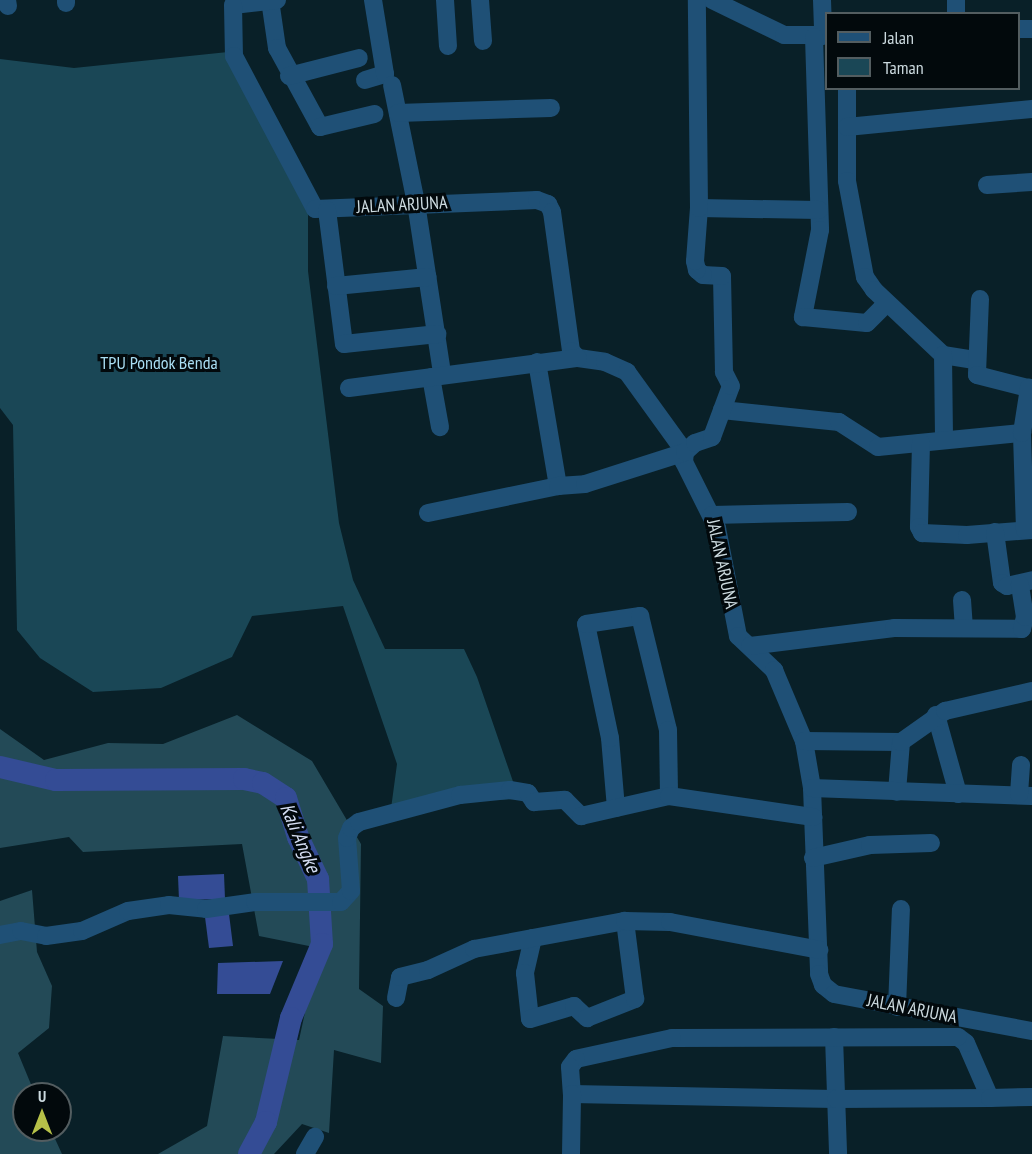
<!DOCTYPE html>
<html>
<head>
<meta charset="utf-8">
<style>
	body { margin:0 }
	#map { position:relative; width:1032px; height:1154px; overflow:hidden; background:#092028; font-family:"PT Sans Narrow",sans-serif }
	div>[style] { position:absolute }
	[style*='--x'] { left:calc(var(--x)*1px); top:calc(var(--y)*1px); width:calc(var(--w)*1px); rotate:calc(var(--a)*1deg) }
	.green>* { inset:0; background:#1a4756 }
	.forest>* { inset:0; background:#234a57 }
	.water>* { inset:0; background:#344c95 }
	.river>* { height:22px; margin:-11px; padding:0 11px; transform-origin:11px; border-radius:11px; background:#344c95 }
	.minor>* { height:18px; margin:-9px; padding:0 9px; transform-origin:9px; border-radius:9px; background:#1f5076 }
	span { translate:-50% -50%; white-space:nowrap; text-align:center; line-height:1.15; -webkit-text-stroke:6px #02090c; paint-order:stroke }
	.street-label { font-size:18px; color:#ccdadf }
	.park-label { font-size:18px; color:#a9def3 }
	.water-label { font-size:20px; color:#d5def3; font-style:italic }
	.legend { position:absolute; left:825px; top:12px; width:195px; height:78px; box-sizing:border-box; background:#02090c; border:2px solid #535d60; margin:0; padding:8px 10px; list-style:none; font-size:18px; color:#ccdadf }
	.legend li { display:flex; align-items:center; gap:12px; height:30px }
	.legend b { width:30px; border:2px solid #535d60 }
	.north { position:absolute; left:12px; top:1082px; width:60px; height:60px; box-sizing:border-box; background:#02090c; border:2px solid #535d60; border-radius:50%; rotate:0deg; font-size:16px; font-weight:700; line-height:24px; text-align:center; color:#ccdadf }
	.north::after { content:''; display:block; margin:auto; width:21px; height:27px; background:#b6c148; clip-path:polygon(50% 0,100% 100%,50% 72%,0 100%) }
</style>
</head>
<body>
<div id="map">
	<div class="green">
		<div style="clip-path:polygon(228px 52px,308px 206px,308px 271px,339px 523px,353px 580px,385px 649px,464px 649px,477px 677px,519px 799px,457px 801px,390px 816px,397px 764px,343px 606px,252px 616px,232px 657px,161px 688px,93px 692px,40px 658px,17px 630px,13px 425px,0 408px,0 59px,74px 68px)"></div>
	</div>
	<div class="forest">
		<div style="clip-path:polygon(237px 715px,312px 761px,361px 844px,359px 989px,383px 1006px,381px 1063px,334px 1050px,329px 1133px,302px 1124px,274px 1154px,158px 1154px,207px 1126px,223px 1036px,299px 1040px,319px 948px,259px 936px,242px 844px,83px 852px,69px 837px,0 848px,0 729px,44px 760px,108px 743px,163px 744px)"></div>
		<div style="clip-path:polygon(32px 890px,37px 952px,52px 986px,49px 1028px,18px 1053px,35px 1094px,24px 1094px,24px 1130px,51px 1130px,62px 1154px,0 1154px,0 901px)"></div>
	</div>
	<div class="water">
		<div style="clip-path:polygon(224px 874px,225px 899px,179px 900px,178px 876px)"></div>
		<div style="clip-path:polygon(229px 914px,233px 946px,209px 948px,205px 917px)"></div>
		<div style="clip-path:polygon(283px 961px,270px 994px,217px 994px,218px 963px)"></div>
	</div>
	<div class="river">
		<div style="--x:0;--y:767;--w:57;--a:13.1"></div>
		<div style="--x:56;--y:780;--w:188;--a:-0.3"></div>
		<div style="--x:244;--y:779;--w:19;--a:12"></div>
		<div style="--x:263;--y:783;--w:27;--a:33"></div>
		<div style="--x:286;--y:798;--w:41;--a:72.9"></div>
		<div style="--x:298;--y:837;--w:47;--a:64.5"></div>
		<div style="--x:318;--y:879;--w:65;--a:86.5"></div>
		<div style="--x:322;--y:944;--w:80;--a:112.7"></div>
		<div style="--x:291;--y:1018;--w:107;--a:103.5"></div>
		<div style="--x:266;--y:1122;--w:36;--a:118"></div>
	</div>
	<div class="minor">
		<div style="--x:7;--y:0;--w:6;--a:81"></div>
		<div style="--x:66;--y:0;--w:3;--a:90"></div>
		<div style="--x:270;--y:0;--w:49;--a:81.7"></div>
		<div style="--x:277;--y:48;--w:90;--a:61.4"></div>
		<div style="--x:320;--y:127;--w:56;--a:-13.5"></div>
		<div style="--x:277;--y:0;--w:44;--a:173.5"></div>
		<div style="--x:233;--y:5;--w:51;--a:88.9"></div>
		<div style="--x:234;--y:56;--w:173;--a:62.1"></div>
		<div style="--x:315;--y:209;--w:222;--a:-2.3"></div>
		<div style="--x:537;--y:200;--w:12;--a:20"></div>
		<div style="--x:548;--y:204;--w:9;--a:63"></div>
		<div style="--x:552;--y:212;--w:140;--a:82.2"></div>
		<div style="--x:571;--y:351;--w:10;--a:45"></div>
		<div style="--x:578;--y:358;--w:27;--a:8"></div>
		<div style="--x:605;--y:362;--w:24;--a:24"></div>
		<div style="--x:627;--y:372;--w:99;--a:54.1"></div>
		<div style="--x:685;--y:452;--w:10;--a:96"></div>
		<div style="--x:684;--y:462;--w:74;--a:63.4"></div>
		<div style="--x:717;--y:528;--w:110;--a:79"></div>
		<div style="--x:738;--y:636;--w:50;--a:43.4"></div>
		<div style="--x:774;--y:670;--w:77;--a:67.1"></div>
		<div style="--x:804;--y:741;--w:48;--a:80.3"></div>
		<div style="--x:812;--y:788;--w:186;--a:87.8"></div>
		<div style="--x:819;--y:974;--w:12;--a:70"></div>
		<div style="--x:823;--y:985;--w:14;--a:39"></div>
		<div style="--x:834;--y:994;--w:201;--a:10.6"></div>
		<div style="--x:445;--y:0;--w:46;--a:86.3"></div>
		<div style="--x:480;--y:0;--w:41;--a:85.8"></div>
		<div style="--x:712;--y:0;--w:80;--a:25.9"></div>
		<div style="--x:784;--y:35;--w:42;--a:0"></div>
		<div style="--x:822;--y:0;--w:36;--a:88"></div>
		<div style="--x:956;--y:0;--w:14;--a:90"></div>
		<div style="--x:1018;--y:29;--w:14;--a:0"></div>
		<div style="--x:814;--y:37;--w:193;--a:88.2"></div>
		<div style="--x:820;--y:230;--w:89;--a:101.1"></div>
		<div style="--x:803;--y:317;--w:64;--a:5.4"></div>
		<div style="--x:867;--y:323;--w:28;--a:-45"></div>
		<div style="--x:289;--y:76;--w:72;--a:-14.4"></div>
		<div style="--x:365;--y:80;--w:21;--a:-17"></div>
		<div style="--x:385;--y:74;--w:75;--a:-99.2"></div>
		<div style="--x:392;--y:85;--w:120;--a:78.5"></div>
		<div style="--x:416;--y:203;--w:165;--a:81.3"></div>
		<div style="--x:847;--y:88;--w:93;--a:90"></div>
		<div style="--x:847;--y:181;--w:98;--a:79.4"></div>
		<div style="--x:865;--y:277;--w:16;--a:55"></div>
		<div style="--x:874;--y:290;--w:95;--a:43.3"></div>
		<div style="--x:943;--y:355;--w:32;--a:9"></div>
		<div style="--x:398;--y:113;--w:153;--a:-1.9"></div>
		<div style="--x:847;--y:127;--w:186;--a:-5.6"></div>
		<div style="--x:987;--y:185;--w:45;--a:-3.8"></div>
		<div style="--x:699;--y:208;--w:120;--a:1"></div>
		<div style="--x:327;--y:210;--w:135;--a:82.8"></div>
		<div style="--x:344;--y:344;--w:94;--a:-6.1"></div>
		<div style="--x:336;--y:286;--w:92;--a:-5.6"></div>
		<div style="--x:980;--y:299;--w:76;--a:92.3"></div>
		<div style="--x:977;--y:375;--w:57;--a:14.3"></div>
		<div style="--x:943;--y:355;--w:85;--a:89.3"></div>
		<div style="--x:537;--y:362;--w:126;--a:80.4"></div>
		<div style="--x:431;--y:377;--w:51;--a:79.8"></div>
		<div style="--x:349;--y:388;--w:231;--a:-7.5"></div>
		<div style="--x:722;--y:410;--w:118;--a:5.9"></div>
		<div style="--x:839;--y:422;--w:46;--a:32.7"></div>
		<div style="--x:878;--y:447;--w:145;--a:-5.6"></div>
		<div style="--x:921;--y:443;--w:84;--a:91.4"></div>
		<div style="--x:919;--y:527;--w:7;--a:63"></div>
		<div style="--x:922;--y:533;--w:45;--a:2.5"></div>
		<div style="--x:967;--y:535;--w:65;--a:-4.4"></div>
		<div style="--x:428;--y:513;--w:133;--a:-11.7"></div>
		<div style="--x:558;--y:486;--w:27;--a:-4"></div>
		<div style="--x:585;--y:484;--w:105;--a:-17.7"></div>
		<div style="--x:685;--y:452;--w:13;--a:-42"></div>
		<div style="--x:695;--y:443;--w:18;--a:-19"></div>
		<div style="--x:712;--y:437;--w:54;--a:-69.6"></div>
		<div style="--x:731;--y:386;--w:16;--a:-117"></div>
		<div style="--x:724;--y:372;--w:96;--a:-91.2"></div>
		<div style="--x:722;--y:276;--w:19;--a:-177"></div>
		<div style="--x:703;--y:275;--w:8;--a:-140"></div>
		<div style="--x:697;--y:270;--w:9;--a:-103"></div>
		<div style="--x:695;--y:261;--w:53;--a:-85.7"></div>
		<div style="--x:699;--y:208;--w:208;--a:-90.6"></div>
		<div style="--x:712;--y:515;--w:136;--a:-1.3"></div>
		<div style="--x:1025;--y:530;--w:97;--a:-91.8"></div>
		<div style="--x:1022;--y:433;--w:46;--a:-81.2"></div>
		<div style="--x:995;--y:532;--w:51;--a:82.2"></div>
		<div style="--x:1002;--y:583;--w:6;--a:31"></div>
		<div style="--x:1007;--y:586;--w:26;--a:-13"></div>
		<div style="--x:962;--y:600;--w:27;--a:86"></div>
		<div style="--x:750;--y:646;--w:145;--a:-7.1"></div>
		<div style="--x:894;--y:628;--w:128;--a:0.4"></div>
		<div style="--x:1022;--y:629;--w:12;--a:-76"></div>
		<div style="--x:1025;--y:617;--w:33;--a:-99"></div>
		<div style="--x:936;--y:715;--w:82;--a:74.4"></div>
		<div style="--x:804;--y:741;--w:97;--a:0.6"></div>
		<div style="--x:901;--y:742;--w:50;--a:94.6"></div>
		<div style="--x:901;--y:742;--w:54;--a:-35.2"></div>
		<div style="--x:945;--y:711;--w:89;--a:-12.9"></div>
		<div style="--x:812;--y:788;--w:220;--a:2.1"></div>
		<div style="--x:1019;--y:794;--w:29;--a:-86"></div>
		<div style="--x:616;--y:808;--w:70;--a:-94.9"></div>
		<div style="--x:610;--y:738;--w:116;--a:-101.9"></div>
		<div style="--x:586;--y:624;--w:55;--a:-8.4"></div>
		<div style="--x:640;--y:616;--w:117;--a:76.2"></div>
		<div style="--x:668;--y:730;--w:66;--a:89.1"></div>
		<div style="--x:813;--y:858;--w:58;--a:-12.8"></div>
		<div style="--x:870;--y:845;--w:61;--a:-1.9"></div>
		<div style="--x:0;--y:935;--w:21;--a:-11"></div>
		<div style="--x:21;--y:931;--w:25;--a:11"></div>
		<div style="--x:46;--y:936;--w:36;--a:-8"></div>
		<div style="--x:82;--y:931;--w:50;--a:-23.5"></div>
		<div style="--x:128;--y:911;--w:41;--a:-8.3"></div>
		<div style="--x:169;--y:905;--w:37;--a:6"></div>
		<div style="--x:206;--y:909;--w:49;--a:-8.1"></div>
		<div style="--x:255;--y:902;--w:86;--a:0"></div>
		<div style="--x:341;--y:902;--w:15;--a:-48"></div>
		<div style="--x:351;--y:891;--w:53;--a:-94.3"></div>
		<div style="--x:347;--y:838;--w:11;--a:-68"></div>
		<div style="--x:351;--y:828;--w:10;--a:-37"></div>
		<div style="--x:359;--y:822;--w:105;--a:-15"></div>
		<div style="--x:460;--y:795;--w:50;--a:-5.7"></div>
		<div style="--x:510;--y:790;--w:18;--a:9"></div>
		<div style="--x:528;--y:793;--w:11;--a:56"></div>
		<div style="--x:534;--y:802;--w:31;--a:-4"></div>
		<div style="--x:565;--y:800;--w:23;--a:45"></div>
		<div style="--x:581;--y:816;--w:90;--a:-12.8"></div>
		<div style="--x:669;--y:796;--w:146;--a:8.3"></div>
		<div style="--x:533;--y:938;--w:36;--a:103"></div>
		<div style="--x:525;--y:973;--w:46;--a:83.8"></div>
		<div style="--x:530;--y:1019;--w:46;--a:-16.5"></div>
		<div style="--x:574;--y:1006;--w:18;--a:43"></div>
		<div style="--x:587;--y:1018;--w:52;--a:-21.6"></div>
		<div style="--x:635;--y:999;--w:79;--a:-97.3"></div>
		<div style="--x:396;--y:998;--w:21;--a:-79"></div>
		<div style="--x:400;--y:977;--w:29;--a:-14"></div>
		<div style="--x:428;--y:970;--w:51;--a:-24.5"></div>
		<div style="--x:474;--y:949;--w:154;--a:-10.5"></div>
		<div style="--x:625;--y:921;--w:45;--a:1.3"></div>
		<div style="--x:670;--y:922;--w:152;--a:10.6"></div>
		<div style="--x:897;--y:1007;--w:98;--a:-87.7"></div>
		<div style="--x:834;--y:1037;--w:117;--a:88"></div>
		<div style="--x:990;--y:1098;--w:60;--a:-113.6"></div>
		<div style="--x:966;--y:1043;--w:10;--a:-143"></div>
		<div style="--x:958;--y:1037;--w:286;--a:179.8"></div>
		<div style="--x:672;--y:1038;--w:98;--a:167.7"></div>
		<div style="--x:576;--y:1059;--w:10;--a:127"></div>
		<div style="--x:570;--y:1067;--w:27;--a:86"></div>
		<div style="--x:572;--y:1094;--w:264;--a:1.1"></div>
		<div style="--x:836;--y:1099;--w:154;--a:-0.4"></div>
		<div style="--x:990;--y:1098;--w:42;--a:-1.4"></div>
		<div style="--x:305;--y:1154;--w:20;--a:-60"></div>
		<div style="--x:571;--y:1154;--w:60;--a:-89"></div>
	</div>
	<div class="street-label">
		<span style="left:402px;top:205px;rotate:-3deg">JALAN ARJUNA</span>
		<span style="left:722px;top:564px;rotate:78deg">JALAN ARJUNA</span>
		<span style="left:912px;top:1009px;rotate:11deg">JALAN ARJUNA</span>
	</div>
	<div class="park-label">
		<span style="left:159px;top:363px">TPU Pondok Benda</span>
	</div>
	<div class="water-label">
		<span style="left:300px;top:838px;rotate:67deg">Kali Angke</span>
	</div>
	<ul class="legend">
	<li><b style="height:8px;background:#1f5076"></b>Jalan</li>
	<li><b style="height:16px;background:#1a4756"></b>Taman</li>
	</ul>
	<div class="north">U</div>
</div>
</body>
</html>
